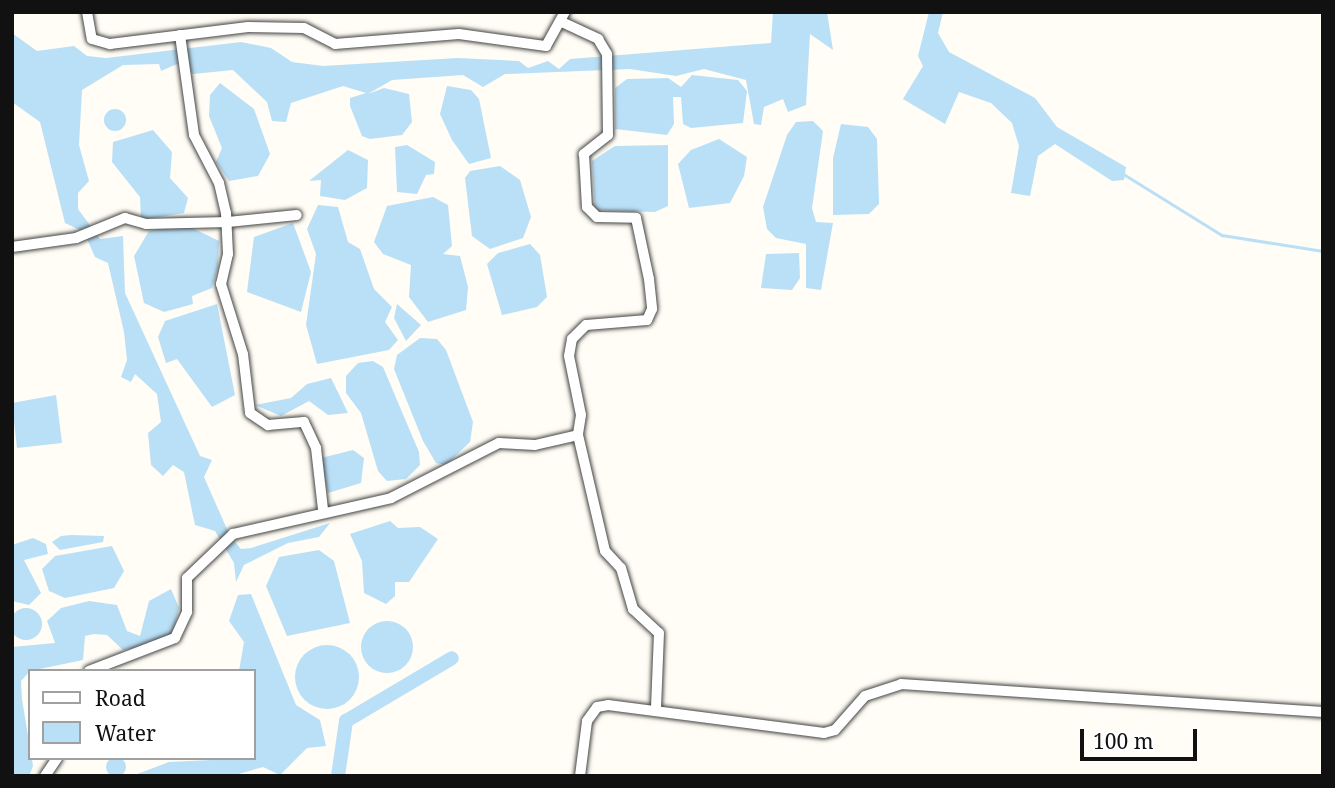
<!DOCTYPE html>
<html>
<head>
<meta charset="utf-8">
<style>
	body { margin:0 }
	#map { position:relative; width:1335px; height:788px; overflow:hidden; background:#fffdf5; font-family:"Noto Serif",serif }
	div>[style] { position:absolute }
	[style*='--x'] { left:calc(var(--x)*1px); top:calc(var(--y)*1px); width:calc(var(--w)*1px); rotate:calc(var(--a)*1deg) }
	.water>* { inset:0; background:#b9e0f7 }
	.round { border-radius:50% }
	.stream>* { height:2.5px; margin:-1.25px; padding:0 1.25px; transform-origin:1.25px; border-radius:1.25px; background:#b9e0f7 }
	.river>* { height:14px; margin:-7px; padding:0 7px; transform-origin:7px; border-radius:7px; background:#b9e0f7 }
	.roads { filter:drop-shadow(0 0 2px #444) drop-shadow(0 0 2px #444) }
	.minor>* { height:10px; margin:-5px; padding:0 5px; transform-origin:5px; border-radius:5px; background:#fff }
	span { translate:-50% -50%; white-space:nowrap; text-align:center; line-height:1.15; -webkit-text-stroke:7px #fff; paint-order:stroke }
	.frame { position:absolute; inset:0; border:14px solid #111; pointer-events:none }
	.legend { position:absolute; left:28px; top:669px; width:228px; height:91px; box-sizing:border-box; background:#fff; border:2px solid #a0a0a0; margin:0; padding:9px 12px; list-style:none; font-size:21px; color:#111 }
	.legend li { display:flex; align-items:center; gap:14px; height:35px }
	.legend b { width:35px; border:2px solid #a0a0a0 }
	.scale { position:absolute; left:1080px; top:729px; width:117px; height:32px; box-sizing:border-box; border:4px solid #111; border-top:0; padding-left:9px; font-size:21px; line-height:24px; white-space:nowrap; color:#111; -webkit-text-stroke:5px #fff; paint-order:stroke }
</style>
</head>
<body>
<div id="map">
	<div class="water">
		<div style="clip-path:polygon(773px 12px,827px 12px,833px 50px,810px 34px,806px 105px,788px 112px,783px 99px,764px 107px,761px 125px,754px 124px,746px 80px,704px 69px,676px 76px,630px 69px,505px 74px,483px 87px,463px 75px,392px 80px,368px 94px,384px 88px,409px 94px,412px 122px,402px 135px,370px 139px,362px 136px,350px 106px,350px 98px,366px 93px,343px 86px,291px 103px,286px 122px,272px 121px,267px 102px,233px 70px,193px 74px,177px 64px,161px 71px,159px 64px,123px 65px,82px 90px,79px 145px,89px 181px,78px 193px,78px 209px,100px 239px,123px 236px,125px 293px,200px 456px,212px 460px,204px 477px,230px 536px,241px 549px,251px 548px,330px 523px,319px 537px,288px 543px,244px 565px,236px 582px,234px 563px,215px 531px,195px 525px,184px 472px,173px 465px,163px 476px,151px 465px,148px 433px,161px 422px,157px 394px,135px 374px,131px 382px,121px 377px,127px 360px,124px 332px,108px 263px,95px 257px,84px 232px,65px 223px,40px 122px,12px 102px,12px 33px,37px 51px,74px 46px,87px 56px,106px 58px,241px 42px,271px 48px,292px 62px,323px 66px,458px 58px,519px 61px,528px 68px,548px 61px,559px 69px,570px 59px,771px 43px)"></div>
		<div style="clip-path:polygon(929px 12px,943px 12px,938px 33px,949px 52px,1035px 98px,1057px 127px,1126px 167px,1124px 180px,1112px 181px,1055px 144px,1038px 156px,1030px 196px,1011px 193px,1019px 146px,1012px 123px,991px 103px,959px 92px,945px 124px,903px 99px,923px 66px,918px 56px)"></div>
		<div style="clip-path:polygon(692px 75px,738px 80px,747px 91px,743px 123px,691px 128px,683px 124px,681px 97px,673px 97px,674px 124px,667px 135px,615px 129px,615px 88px,627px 79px,668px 78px,681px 87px)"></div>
		<div style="clip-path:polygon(220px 83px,254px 109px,270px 154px,258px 176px,229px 181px,216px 162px,222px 148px,209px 116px,210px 95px)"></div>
		<div style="clip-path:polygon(447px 86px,471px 90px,479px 99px,491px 158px,469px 164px,452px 140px,440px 114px)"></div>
		<div class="round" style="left:104px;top:109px;width:22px;height:22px"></div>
		<div style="clip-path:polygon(813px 121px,823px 131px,812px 208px,816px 222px,833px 223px,821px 290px,806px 288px,806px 244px,776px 238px,767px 229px,763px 207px,787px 135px,796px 122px)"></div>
		<div style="clip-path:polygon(841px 124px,868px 127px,877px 139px,879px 204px,869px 214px,833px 215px,833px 158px)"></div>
		<div style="clip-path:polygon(153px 130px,172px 152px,170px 178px,188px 198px,184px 213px,141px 220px,140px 197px,112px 162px,113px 142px)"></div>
		<div style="clip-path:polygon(719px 139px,747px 157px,744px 176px,730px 203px,689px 208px,678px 164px,691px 150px)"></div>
		<div style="clip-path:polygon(407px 145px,435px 162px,434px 174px,426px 175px,417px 194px,397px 192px,395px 147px)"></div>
		<div style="clip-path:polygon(668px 145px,668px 206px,655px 212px,595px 210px,592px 161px,615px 146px)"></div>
		<div style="clip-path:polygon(348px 150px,368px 160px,367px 188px,345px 200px,320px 196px,321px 180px,309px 181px)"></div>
		<div style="clip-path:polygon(500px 166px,520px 180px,531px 217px,523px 238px,490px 249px,472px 236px,465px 178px,470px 171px)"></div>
		<div style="clip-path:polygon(433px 197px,448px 205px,452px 246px,443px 254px,460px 256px,468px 287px,466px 310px,428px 322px,409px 297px,411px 265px,383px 254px,374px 242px,387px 206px)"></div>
		<div style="clip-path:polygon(318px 205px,338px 207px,348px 242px,360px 249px,374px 289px,392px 307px,385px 322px,398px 340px,389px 350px,317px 364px,306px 325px,316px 254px,307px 229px)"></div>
		<div style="clip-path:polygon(293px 223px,311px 272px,301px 312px,247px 292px,254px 237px)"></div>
		<div style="clip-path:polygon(184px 224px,219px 241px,218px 267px,212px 288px,192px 296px,193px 304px,164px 312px,144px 303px,134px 256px,149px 231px)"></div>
		<div style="clip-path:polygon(530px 244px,540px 255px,547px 297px,537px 307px,502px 315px,487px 264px,498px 253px)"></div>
		<div style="clip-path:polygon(799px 253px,800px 278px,792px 290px,761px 288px,766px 254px)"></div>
		<div style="clip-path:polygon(217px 304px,235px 395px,212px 407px,177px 359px,166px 363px,158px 337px,165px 321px)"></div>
		<div style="clip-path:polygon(397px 304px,421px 325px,406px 341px,394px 318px)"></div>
		<div style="clip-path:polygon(420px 338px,437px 339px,446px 350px,473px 422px,470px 442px,446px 465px,436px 463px,423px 441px,394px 369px,397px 355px)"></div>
		<div style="clip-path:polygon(373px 361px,383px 367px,419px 452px,420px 465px,406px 479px,387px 481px,378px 471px,361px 413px,346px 393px,346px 376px,358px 363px)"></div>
		<div style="clip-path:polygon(331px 378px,348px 413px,328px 415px,309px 401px,281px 416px,255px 405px,291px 398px,307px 384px)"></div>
		<div style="clip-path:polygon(56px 395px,62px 443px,17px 448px,12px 403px)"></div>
		<div style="clip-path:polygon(353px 450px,364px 458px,361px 483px,328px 493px,321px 458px)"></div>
		<div style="clip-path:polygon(390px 521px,398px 528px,420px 527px,438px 539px,409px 582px,395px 582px,395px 596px,386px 604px,364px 593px,362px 561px,350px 534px)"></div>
		<div style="clip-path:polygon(61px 536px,71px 535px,104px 536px,103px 542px,60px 550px,52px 542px)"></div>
		<div style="clip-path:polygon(33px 538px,46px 544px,48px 554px,24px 560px,41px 593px,29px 605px,12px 601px,12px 545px)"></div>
		<div style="clip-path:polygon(112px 546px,124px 571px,114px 588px,65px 598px,49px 591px,42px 569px,55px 556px)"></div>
		<div style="clip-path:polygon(319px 550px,334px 561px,350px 623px,287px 636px,266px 586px,279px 557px)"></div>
		<div style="clip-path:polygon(171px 589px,179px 608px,171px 640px,123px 650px,107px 635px,94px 634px,85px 636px,83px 660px,30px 671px,21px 681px,22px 699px,33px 766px,29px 776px,12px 776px,12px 647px,55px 643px,47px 621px,61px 608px,89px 601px,117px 605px,127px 631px,140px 636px,149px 601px)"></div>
		<div style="clip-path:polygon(251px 594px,296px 705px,320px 720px,326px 746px,307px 748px,280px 775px,263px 767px,232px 776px,132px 776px,169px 762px,254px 758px,254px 671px,239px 671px,244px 642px,229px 621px,238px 595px)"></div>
		<div class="round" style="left:10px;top:608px;width:32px;height:32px"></div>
		<div class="round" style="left:361px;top:621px;width:52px;height:52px"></div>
		<div class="round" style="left:295px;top:645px;width:64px;height:64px"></div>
		<div class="round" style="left:106px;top:757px;width:20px;height:20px"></div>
	</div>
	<div class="stream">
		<div style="--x:1122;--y:173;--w:118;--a:31.8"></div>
		<div style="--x:1222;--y:235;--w:102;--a:9"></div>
	</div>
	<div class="river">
		<div style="--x:338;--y:776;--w:56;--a:-81.7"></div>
		<div style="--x:346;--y:721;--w:123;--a:-30.7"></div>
	</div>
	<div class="roads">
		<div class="minor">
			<div style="--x:87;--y:12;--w:27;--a:80"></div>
			<div style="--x:92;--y:39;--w:19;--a:16"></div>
			<div style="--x:110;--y:44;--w:139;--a:-7"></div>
			<div style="--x:248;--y:27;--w:56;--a:1"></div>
			<div style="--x:304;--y:28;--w:35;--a:27"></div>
			<div style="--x:335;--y:44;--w:124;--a:-4.6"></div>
			<div style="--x:459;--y:34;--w:88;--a:7.9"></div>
			<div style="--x:546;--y:46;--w:39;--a:-61"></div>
			<div style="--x:564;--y:23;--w:38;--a:25"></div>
			<div style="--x:598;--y:39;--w:17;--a:59"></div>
			<div style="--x:607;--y:54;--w:81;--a:89.3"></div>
			<div style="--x:608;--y:135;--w:31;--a:142"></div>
			<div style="--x:584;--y:154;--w:53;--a:86.8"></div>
			<div style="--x:587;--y:207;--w:14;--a:45"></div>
			<div style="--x:597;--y:217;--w:39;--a:1"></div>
			<div style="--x:636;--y:218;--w:62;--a:78"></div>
			<div style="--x:649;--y:279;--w:30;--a:84"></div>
			<div style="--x:652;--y:309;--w:12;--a:114"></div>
			<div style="--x:647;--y:320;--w:61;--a:175.3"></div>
			<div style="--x:586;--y:325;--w:20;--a:135"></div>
			<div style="--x:572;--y:339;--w:17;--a:100"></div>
			<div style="--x:569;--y:356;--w:60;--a:78.5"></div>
			<div style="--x:581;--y:415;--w:20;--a:99"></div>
			<div style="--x:578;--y:435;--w:119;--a:76.9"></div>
			<div style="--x:605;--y:551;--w:23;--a:47"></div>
			<div style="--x:621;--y:568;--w:43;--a:73.7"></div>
			<div style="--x:633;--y:609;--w:35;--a:43"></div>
			<div style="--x:659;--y:633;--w:75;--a:92.3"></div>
			<div style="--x:180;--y:35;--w:101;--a:82"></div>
			<div style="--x:194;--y:135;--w:54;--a:62.5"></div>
			<div style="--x:219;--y:183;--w:31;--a:77"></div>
			<div style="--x:226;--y:213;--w:41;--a:87.2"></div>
			<div style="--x:228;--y:254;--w:31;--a:103"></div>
			<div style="--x:221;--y:284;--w:73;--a:72.6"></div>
			<div style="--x:243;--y:354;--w:59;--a:83.2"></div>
			<div style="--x:250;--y:413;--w:22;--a:34"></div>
			<div style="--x:268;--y:425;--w:36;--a:-5"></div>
			<div style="--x:304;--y:422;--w:29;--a:65"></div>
			<div style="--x:316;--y:448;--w:61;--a:83.5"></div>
			<div style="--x:12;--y:247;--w:65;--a:-8"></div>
			<div style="--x:76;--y:238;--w:53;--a:-22.2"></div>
			<div style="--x:125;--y:218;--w:22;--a:16"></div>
			<div style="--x:146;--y:224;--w:82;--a:-1.4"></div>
			<div style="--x:228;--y:222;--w:69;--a:-5.8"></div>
			<div style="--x:89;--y:671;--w:92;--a:-21"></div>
			<div style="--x:175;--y:638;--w:29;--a:-65"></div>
			<div style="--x:187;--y:612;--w:34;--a:-90"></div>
			<div style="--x:187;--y:578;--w:64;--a:-43.7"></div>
			<div style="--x:233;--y:534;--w:162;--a:-12.8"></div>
			<div style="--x:391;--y:498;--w:121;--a:-27"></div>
			<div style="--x:499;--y:443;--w:36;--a:3"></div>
			<div style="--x:535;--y:445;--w:44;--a:-13.1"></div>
			<div style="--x:45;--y:776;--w:22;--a:-56"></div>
			<div style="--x:580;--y:776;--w:55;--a:-82.7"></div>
			<div style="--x:587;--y:721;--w:17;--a:-54"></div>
			<div style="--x:597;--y:707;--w:11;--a:-10"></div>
			<div style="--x:608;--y:705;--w:218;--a:7.4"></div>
			<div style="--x:824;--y:733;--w:11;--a:-15"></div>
			<div style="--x:835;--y:730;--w:45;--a:-48.6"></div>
			<div style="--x:865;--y:696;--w:38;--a:-18"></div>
			<div style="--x:901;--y:684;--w:423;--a:3.8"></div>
		</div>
	</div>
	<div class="frame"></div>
	<ul class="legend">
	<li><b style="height:9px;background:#fff"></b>Road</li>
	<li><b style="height:19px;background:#b9e0f7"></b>Water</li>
	</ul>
	<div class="scale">100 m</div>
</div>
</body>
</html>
